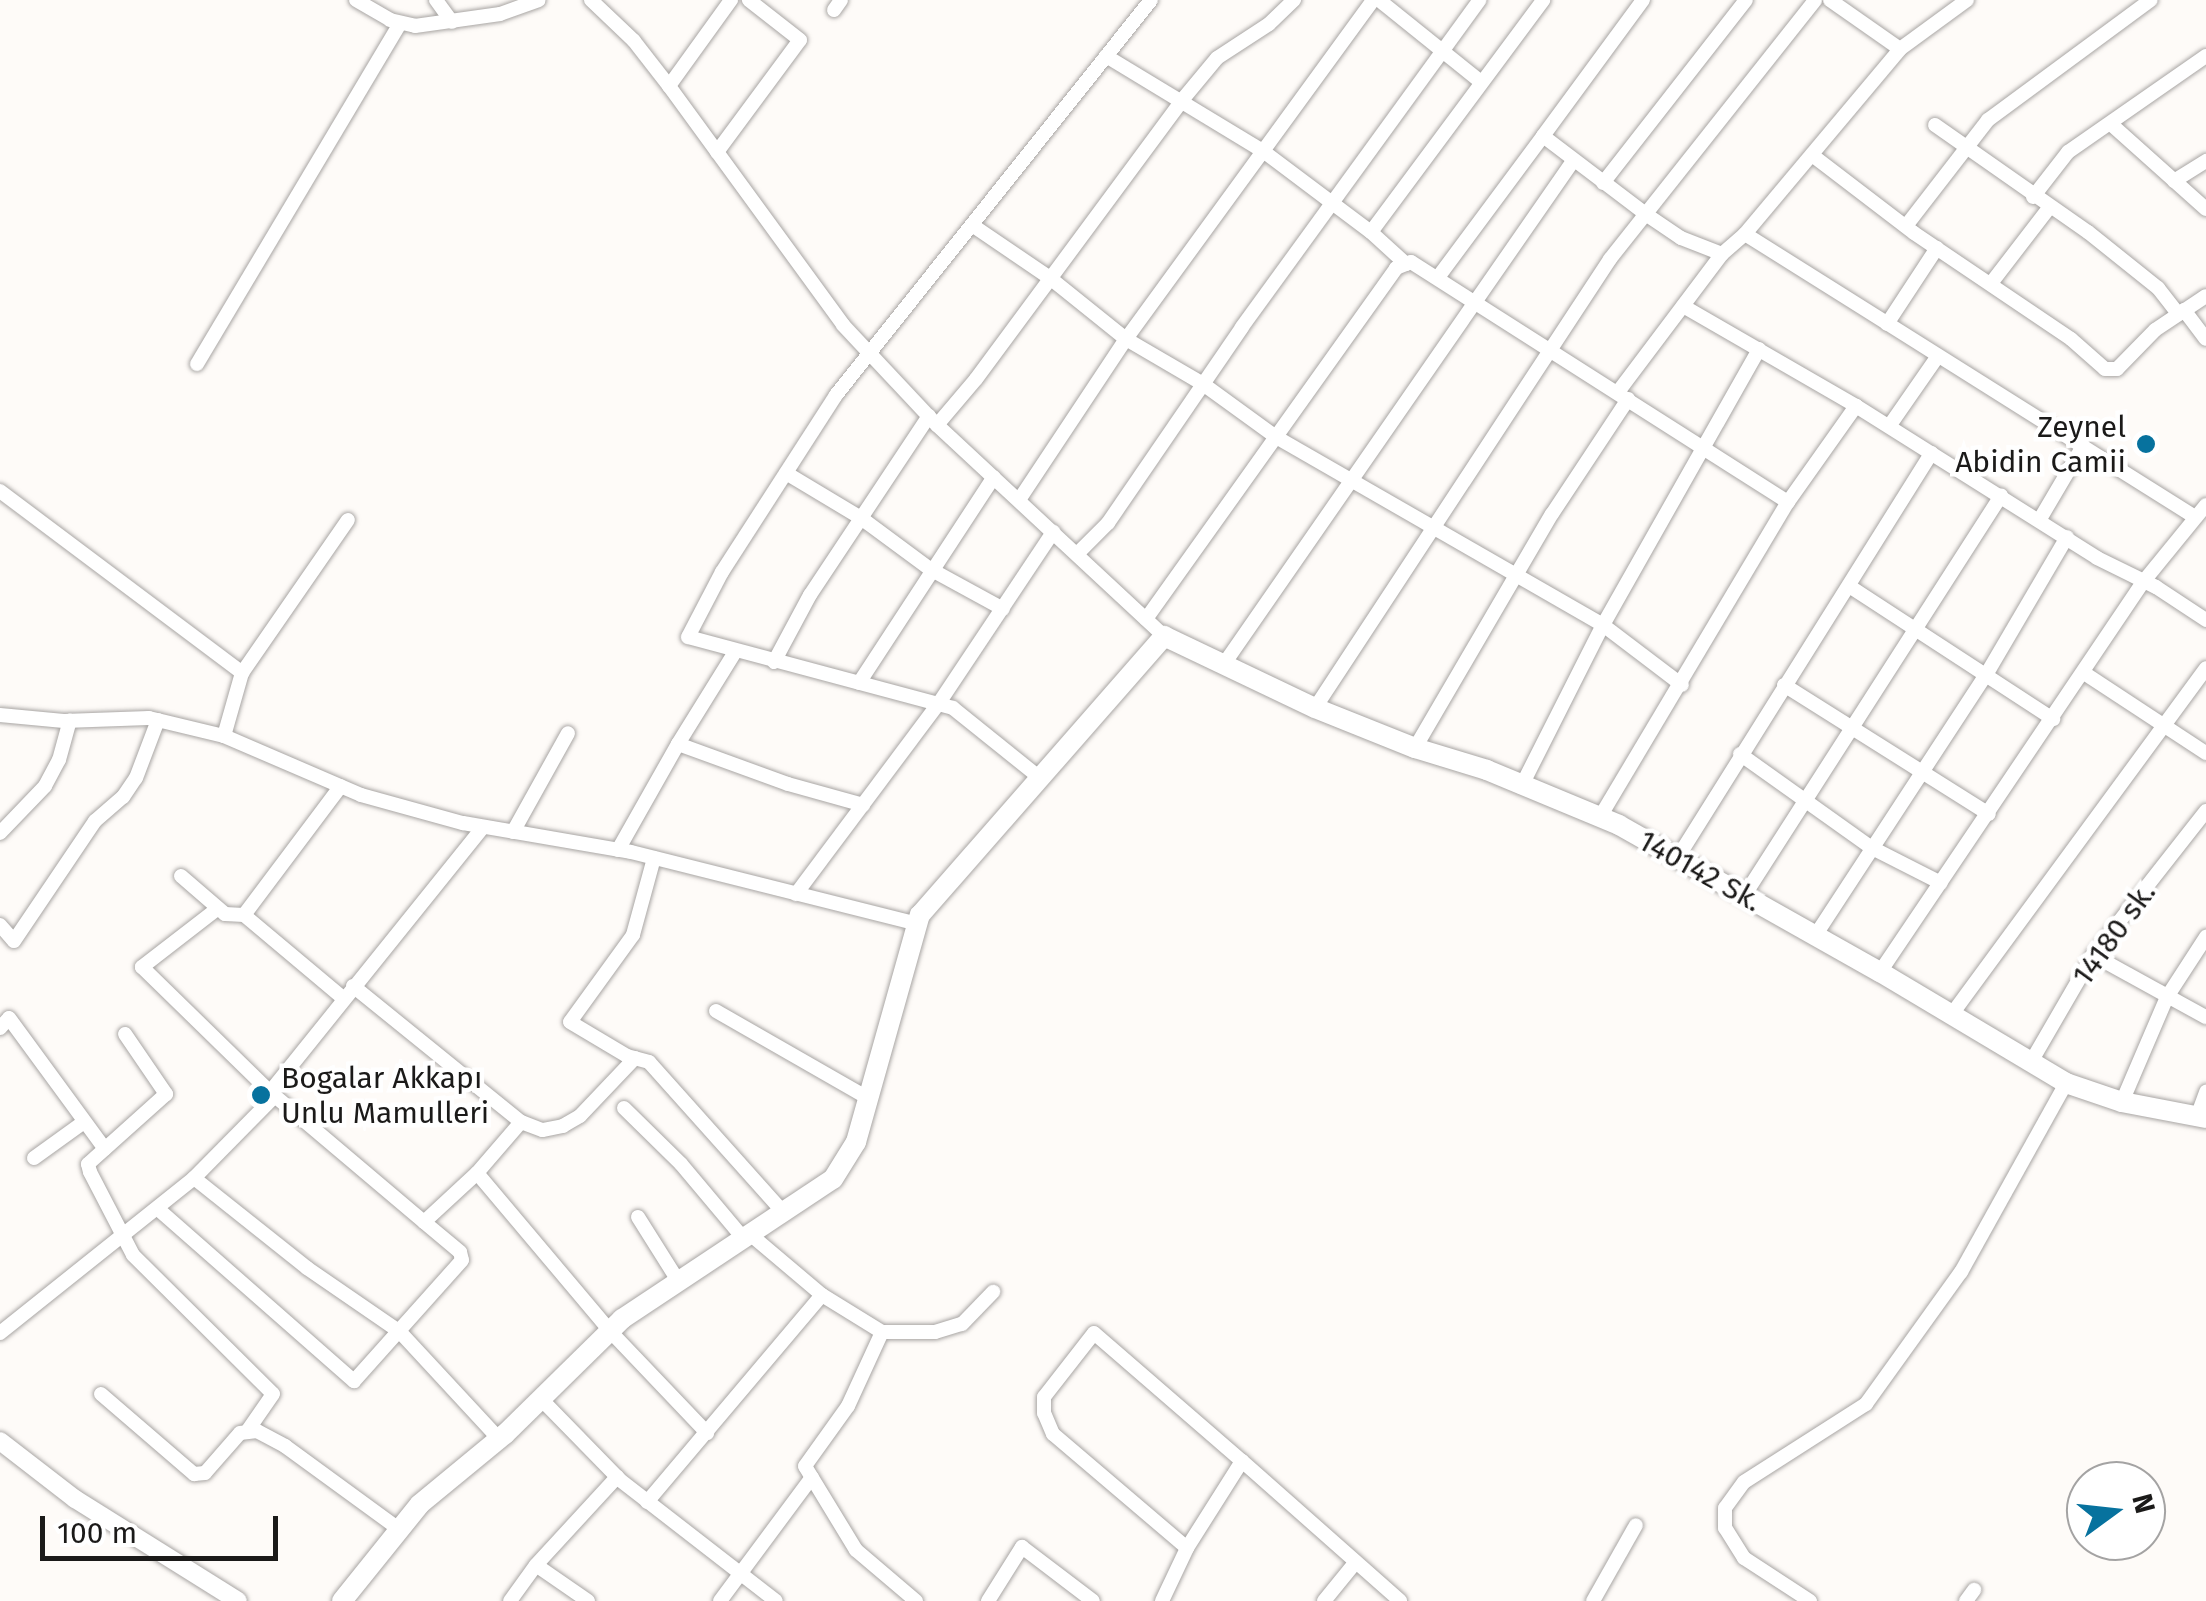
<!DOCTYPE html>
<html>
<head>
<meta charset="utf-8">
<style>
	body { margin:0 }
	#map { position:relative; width:2206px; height:1601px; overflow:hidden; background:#fefbf8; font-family:"Fira Sans",sans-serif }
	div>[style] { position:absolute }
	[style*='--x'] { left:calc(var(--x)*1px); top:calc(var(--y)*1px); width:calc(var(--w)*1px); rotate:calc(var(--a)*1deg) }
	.roads { filter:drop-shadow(0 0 2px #a8a5a3) drop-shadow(0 0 2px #a8a5a3) }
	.minor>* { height:14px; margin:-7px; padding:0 7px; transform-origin:7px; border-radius:7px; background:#fff }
	.tertiary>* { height:18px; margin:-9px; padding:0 9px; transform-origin:9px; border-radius:9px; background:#fff }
	.secondary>* { height:20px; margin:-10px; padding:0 10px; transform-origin:10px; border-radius:10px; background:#fff }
	.dots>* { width:28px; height:28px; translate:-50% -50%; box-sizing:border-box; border:5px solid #fff; border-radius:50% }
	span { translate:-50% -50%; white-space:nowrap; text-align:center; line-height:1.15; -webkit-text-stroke:9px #fff; paint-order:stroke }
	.poi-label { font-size:30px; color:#1b1a19 }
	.right { translate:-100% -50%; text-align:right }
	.left { translate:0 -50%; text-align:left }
	.street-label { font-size:30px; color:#1b1a19 }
	.north { position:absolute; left:2066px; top:1461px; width:100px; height:100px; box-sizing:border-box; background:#fff; border:2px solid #a4a3a3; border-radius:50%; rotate:75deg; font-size:28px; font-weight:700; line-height:40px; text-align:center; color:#1b1a19 }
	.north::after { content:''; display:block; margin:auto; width:35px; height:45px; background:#07729e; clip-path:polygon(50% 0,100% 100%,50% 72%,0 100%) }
	.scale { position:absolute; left:40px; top:1516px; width:238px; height:45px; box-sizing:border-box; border:5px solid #1b1a19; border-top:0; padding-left:12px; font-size:30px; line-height:35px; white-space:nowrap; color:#1b1a19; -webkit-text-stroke:8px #fff; paint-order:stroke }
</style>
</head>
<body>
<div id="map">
	<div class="roads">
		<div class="minor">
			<div style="--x:356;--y:0;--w:39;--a:30"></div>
			<div style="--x:390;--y:20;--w:26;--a:13"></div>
			<div style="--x:415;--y:26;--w:86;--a:-8"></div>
			<div style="--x:500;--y:14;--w:41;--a:-19.7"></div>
			<div style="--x:436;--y:0;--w:27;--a:54"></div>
			<div style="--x:591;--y:0;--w:59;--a:43.6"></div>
			<div style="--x:634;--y:41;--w:57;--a:52.1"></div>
			<div style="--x:669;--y:86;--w:296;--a:53.9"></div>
			<div style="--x:843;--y:325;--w:137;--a:46.8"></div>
			<div style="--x:937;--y:425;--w:310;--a:42.9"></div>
			<div style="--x:1379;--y:0;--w:131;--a:38.8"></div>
			<div style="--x:1830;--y:0;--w:85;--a:35"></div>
			<div style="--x:834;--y:10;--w:12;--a:-55"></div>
			<div style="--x:1106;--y:56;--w:184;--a:31.2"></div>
			<div style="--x:1263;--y:151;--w:135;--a:36.9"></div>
			<div style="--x:669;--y:86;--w:106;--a:-54.2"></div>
			<div style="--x:1935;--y:125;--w:187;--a:35"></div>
			<div style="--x:2088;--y:232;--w:90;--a:38.7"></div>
			<div style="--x:2158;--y:288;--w:33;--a:52"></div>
			<div style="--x:2112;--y:125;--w:126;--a:41.8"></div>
			<div style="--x:1543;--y:136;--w:169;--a:-53.7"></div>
			<div style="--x:717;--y:152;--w:139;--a:-53.5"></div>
			<div style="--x:800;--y:40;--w:65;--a:-141.9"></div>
			<div style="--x:1812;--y:155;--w:128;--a:37.4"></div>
			<div style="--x:1914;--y:233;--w:189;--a:34"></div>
			<div style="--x:2071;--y:339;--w:45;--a:41.4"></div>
			<div style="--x:2105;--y:369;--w:12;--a:0"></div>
			<div style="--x:2117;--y:369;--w:54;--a:-45.7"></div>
			<div style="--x:2155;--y:330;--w:61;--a:-33.7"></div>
			<div style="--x:2174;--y:181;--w:38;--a:-32"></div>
			<div style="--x:1603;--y:183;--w:232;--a:-52"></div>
			<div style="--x:2033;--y:197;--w:57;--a:-52.1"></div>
			<div style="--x:2068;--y:152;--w:168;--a:-34.8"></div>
			<div style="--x:972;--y:225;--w:94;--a:34.2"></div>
			<div style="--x:1050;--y:278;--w:97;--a:38.8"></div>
			<div style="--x:1126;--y:339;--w:89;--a:30.3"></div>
			<div style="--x:1203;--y:384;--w:90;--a:36"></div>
			<div style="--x:1276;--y:437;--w:377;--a:29.9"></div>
			<div style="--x:1603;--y:625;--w:99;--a:37.2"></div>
			<div style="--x:1906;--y:226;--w:134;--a:-52.3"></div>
			<div style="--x:1988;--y:120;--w:202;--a:-36.4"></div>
			<div style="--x:1745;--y:234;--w:532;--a:32.17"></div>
			<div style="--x:1406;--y:264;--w:47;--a:-137.6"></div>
			<div style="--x:1371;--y:232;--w:289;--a:-53.4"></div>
			<div style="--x:1439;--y:276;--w:174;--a:-53.4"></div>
			<div style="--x:1543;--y:136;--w:131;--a:37.2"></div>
			<div style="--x:1647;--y:215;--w:41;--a:34.1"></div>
			<div style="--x:1681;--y:238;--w:44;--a:21.3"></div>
			<div style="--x:1992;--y:282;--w:93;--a:-52.4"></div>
			<div style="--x:1683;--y:306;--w:200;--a:30"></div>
			<div style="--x:2184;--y:310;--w:36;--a:53"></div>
			<div style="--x:1887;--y:324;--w:91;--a:-56.7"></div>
			<div style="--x:197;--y:364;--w:396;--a:-59.2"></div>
			<div style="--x:1618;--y:392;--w:173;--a:-53"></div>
			<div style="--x:1722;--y:254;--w:30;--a:-41"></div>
			<div style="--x:1745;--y:234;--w:241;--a:-50"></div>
			<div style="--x:1900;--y:49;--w:83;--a:-36.2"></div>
			<div style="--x:937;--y:425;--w:60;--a:-49.7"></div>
			<div style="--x:976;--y:379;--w:348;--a:-53.5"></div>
			<div style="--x:1183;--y:99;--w:53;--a:-50.3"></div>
			<div style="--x:1217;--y:58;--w:62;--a:-33.2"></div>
			<div style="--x:1269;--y:24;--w:35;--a:-44"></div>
			<div style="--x:1890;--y:425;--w:84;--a:-55.2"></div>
			<div style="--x:786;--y:473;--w:87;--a:31"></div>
			<div style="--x:861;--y:518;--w:86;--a:36.5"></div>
			<div style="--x:930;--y:569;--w:83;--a:28.7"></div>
			<div style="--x:0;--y:491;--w:303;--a:36.9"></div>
			<div style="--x:1019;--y:500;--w:193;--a:-56.4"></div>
			<div style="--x:1126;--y:339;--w:419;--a:-53.9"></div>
			<div style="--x:2040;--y:519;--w:85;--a:-59.5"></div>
			<div style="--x:1077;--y:554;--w:44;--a:-45"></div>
			<div style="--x:1108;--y:523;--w:237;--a:-55.6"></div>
			<div style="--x:1242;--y:327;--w:404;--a:-54"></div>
			<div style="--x:1849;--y:586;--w:244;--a:33.1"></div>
			<div style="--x:1146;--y:619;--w:431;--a:-54.5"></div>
			<div style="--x:1396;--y:268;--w:16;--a:-22"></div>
			<div style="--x:1411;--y:262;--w:447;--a:32.5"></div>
			<div style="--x:735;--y:652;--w:108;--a:121.8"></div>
			<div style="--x:678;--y:744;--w:117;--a:20"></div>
			<div style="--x:788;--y:784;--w:78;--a:15.6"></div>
			<div style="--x:774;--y:662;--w:76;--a:-61.8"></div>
			<div style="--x:810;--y:595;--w:215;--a:-56.4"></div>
			<div style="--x:1224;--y:664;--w:612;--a:-55.25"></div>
			<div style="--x:2084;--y:673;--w:146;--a:33.3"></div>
			<div style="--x:859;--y:683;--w:246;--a:-56.8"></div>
			<div style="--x:1784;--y:685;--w:242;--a:32.2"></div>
			<div style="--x:1315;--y:708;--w:537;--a:-56.69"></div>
			<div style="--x:1610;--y:259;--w:330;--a:-51.6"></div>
			<div style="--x:0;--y:715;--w:64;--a:5.4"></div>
			<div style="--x:64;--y:721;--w:85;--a:-2"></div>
			<div style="--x:149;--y:718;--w:77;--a:13.5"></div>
			<div style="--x:224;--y:736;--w:149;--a:23.3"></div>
			<div style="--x:361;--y:795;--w:106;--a:15.4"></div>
			<div style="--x:463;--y:823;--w:170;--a:9.8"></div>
			<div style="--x:631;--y:852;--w:295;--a:14.1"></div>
			<div style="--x:224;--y:736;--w:66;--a:-74.1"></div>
			<div style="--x:242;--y:673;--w:186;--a:-55.3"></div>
			<div style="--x:1415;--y:748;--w:271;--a:-59.7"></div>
			<div style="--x:1552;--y:514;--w:138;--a:-56.5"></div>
			<div style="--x:1740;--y:754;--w:162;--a:35.5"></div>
			<div style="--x:1872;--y:848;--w:77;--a:26.9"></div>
			<div style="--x:1040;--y:778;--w:112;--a:-141.2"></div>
			<div style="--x:953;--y:708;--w:274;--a:-165"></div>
			<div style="--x:688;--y:637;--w:73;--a:-62.4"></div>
			<div style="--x:722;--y:572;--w:211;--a:-57.2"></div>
			<div style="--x:836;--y:395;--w:505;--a:-51.43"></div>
			<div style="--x:1521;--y:787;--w:182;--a:-63.2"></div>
			<div style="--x:1603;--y:625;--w:317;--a:-60.5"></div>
			<div style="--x:1600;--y:817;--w:367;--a:-59.2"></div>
			<div style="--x:1788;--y:502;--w:118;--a:-54.7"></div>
			<div style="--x:1856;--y:406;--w:285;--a:32.2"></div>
			<div style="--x:2097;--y:558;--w:66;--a:26.2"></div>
			<div style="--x:2156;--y:587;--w:60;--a:33.4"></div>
			<div style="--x:513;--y:832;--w:113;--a:-60.9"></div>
			<div style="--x:0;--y:833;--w:65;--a:-46.2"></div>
			<div style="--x:45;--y:786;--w:30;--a:-62"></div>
			<div style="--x:59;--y:760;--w:41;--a:-74.6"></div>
			<div style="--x:618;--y:850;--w:122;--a:-60.5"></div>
			<div style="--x:1678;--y:857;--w:477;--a:-57.9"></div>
			<div style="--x:654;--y:858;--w:80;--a:105.3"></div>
			<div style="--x:633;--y:935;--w:107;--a:125.9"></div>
			<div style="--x:570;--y:1022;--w:66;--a:30.8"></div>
			<div style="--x:627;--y:1056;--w:23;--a:15"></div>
			<div style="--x:649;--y:1062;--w:203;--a:48.2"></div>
			<div style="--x:181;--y:876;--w:58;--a:40.8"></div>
			<div style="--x:225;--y:914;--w:19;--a:3"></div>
			<div style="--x:244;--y:915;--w:129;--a:40"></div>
			<div style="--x:796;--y:894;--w:239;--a:-53.2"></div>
			<div style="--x:939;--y:703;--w:206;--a:-56.3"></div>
			<div style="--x:1744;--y:896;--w:476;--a:-57.3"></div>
			<div style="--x:217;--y:909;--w:95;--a:142.3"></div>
			<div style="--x:142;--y:967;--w:179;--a:44.3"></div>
			<div style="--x:244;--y:915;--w:161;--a:-53.1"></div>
			<div style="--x:0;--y:925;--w:21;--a:49"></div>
			<div style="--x:14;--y:941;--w:145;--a:-56"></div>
			<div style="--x:95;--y:821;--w:37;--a:-41"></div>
			<div style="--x:123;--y:797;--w:23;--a:-56"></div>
			<div style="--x:136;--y:778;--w:62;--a:-69.2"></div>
			<div style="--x:1815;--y:936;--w:312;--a:-56.8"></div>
			<div style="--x:1986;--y:675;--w:160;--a:-59.6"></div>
			<div style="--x:2093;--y:955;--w:129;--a:28.8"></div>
			<div style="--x:1880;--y:972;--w:472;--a:-56"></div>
			<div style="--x:2144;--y:581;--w:98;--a:-50.8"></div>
			<div style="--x:353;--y:986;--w:216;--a:39"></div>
			<div style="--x:716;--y:1011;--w:175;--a:29.8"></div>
			<div style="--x:1952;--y:1014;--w:429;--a:-53.7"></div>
			<div style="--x:0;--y:1028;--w:13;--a:-48"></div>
			<div style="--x:9;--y:1018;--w:162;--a:53.8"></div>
			<div style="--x:125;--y:1034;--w:73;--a:55.7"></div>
			<div style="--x:166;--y:1094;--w:105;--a:138.1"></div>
			<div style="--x:88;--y:1164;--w:8;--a:76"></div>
			<div style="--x:90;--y:1172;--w:93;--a:62.6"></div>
			<div style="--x:133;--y:1255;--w:197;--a:44.8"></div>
			<div style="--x:273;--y:1394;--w:44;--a:124.8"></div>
			<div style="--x:635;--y:1058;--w:80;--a:133.5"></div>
			<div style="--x:580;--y:1116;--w:20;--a:150"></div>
			<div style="--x:563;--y:1126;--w:21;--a:169"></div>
			<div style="--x:542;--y:1130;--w:22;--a:-159"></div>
			<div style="--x:521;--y:1122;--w:67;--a:130.8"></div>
			<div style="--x:477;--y:1173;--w:207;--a:49.9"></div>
			<div style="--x:610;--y:1331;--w:141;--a:46.4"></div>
			<div style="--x:2031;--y:1062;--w:124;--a:-59.9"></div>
			<div style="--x:2093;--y:955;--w:183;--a:-51.9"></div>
			<div style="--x:2122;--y:1102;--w:114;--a:-66.8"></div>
			<div style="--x:2167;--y:997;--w:72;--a:-57"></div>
			<div style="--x:624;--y:1108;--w:80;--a:44.5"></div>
			<div style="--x:681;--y:1164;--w:98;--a:50"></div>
			<div style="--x:2197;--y:1117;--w:27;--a:-70"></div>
			<div style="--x:34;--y:1158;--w:62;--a:-35.8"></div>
			<div style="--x:477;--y:1173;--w:72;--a:137.2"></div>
			<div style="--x:424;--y:1222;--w:202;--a:-139.8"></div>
			<div style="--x:270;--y:1092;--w:340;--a:-51.2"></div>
			<div style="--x:194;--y:1178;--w:144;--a:38.5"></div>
			<div style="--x:307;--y:1268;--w:113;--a:34.5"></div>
			<div style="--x:400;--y:1332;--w:146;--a:47.2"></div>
			<div style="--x:158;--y:1209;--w:261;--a:41.3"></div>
			<div style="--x:354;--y:1381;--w:162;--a:-48.2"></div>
			<div style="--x:462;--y:1260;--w:8;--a:-104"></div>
			<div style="--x:460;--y:1252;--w:47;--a:-140.2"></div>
			<div style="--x:638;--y:1217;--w:77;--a:57.8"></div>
			<div style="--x:751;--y:1235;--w:93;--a:40.2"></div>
			<div style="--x:822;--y:1295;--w:70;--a:31.7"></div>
			<div style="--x:0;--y:1333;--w:248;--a:-38.6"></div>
			<div style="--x:194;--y:1178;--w:115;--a:-45.4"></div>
			<div style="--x:101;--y:1394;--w:123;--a:40.7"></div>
			<div style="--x:194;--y:1474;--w:11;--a:-5"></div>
			<div style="--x:205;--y:1473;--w:53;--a:-48.8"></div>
			<div style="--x:240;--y:1433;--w:17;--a:-7"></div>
			<div style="--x:257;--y:1431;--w:32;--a:28"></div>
			<div style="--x:285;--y:1446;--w:141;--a:36.1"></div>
			<div style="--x:541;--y:1399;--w:113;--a:45.7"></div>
			<div style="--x:620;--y:1480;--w:197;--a:37.8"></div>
			<div style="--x:647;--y:1502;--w:271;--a:-49.8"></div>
			<div style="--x:1187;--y:1548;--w:176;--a:-139.6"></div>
			<div style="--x:1053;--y:1434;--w:23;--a:-113"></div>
			<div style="--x:1044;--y:1413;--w:16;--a:-90"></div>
			<div style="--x:1044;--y:1397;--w:81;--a:-52"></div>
			<div style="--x:1094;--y:1333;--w:196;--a:40.9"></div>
			<div style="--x:510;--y:1601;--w:44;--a:-54.2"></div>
			<div style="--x:588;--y:1601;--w:63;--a:-145.3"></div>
			<div style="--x:536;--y:1565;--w:120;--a:-47.4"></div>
			<div style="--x:720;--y:1601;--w:154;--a:-53.4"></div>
			<div style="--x:916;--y:1601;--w:79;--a:-139.6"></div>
			<div style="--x:856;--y:1550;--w:98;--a:-121.3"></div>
			<div style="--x:805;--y:1466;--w:74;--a:-54.4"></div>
			<div style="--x:848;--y:1406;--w:81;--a:-65.3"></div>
			<div style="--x:882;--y:1332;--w:53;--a:0"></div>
			<div style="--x:935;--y:1332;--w:28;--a:-17"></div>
			<div style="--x:962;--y:1324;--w:45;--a:-45.9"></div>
			<div style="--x:988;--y:1601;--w:64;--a:-57.8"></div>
			<div style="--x:1022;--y:1547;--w:89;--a:37.3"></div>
			<div style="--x:1162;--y:1601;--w:59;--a:-64.7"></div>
			<div style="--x:1187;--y:1548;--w:103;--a:-57.7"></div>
			<div style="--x:1242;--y:1461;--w:211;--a:41.5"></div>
			<div style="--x:1324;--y:1601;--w:49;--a:-50.8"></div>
			<div style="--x:1593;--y:1601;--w:87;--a:-60.5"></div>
			<div style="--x:1810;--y:1601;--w:79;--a:-146.9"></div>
			<div style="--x:1744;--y:1558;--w:36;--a:-122"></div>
			<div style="--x:1725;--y:1528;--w:20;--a:-90"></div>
			<div style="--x:1725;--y:1508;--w:32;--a:-54"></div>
			<div style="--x:1744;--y:1482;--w:145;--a:-32.6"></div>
			<div style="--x:1866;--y:1404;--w:163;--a:-54.3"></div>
			<div style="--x:1961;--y:1272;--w:216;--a:-60.9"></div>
			<div style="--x:1966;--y:1601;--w:14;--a:-54"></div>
		</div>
		<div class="tertiary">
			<div style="--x:0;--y:1441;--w:95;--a:37.7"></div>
			<div style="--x:75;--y:1499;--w:192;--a:32"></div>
		</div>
		<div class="secondary">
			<div style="--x:342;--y:1601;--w:124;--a:-51.2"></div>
			<div style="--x:420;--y:1504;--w:110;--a:-39.5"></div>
			<div style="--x:505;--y:1434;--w:164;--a:-44.5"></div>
			<div style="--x:622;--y:1319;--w:253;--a:-33.6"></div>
			<div style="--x:833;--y:1179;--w:44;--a:-58.1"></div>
			<div style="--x:856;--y:1142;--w:236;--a:-74.3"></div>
			<div style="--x:920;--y:915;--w:371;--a:-48.8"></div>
			<div style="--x:1164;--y:636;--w:167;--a:25.5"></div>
			<div style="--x:1315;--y:708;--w:108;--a:21.8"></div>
			<div style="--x:1415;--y:748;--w:75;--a:17"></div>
			<div style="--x:1487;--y:770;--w:143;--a:22.6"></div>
			<div style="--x:1619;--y:825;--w:300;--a:29.4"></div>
			<div style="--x:1880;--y:972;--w:217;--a:30.8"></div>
			<div style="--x:2066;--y:1083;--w:59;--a:18.7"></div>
			<div style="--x:2122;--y:1102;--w:86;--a:10.8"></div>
		</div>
	</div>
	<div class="dots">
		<div style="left:2146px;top:444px;background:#07729e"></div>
		<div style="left:261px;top:1095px;background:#07729e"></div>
	</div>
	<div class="poi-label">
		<span class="right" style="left:2126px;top:444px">Zeynel<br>Abidin Camii</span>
		<span class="left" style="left:281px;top:1095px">Bogalar Akkapı<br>Unlu Mamulleri</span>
	</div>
	<div class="street-label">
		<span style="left:1700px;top:871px;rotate:29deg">140142 Sk.</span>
		<span style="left:2114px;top:934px;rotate:-54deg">14180 sk.</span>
	</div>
	<div class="north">N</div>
	<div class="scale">100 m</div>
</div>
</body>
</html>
